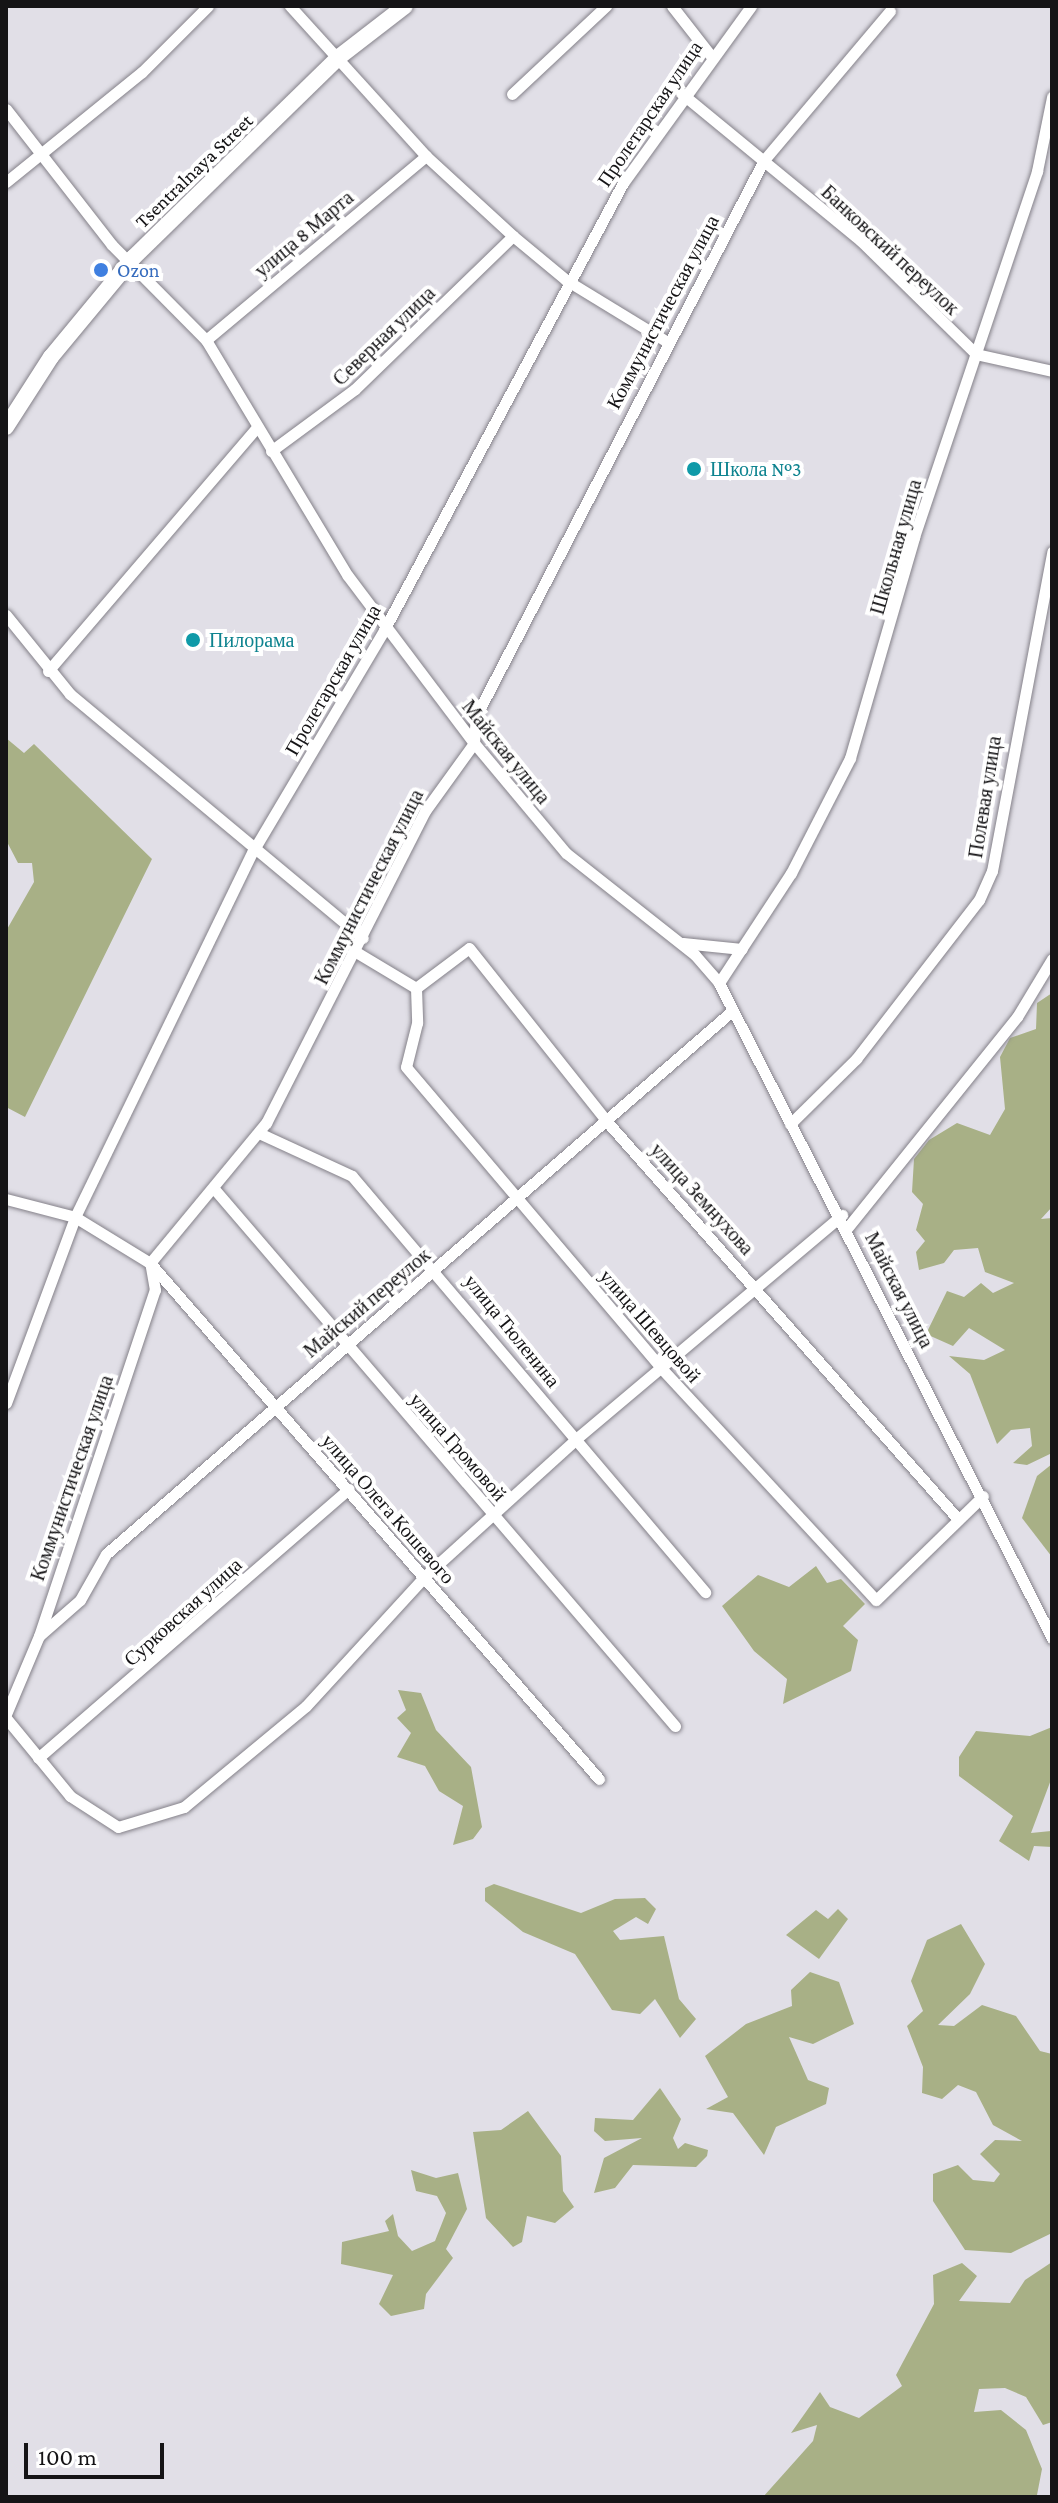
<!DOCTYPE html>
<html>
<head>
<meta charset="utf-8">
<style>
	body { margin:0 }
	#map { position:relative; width:1058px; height:2503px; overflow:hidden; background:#e1dfe7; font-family:"Crimson Pro",serif }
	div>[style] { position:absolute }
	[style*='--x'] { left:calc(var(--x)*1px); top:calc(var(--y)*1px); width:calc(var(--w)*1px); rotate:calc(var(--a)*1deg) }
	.forest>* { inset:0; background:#a8b086 }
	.roads { filter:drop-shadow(0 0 2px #848189) drop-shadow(0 0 2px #848189) }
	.minor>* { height:11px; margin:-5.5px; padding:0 5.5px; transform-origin:5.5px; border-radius:5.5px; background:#fff }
	.secondary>* { height:16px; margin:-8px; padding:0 8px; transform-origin:8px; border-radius:8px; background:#fff }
	.dots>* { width:22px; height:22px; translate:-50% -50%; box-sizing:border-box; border:4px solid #fff; border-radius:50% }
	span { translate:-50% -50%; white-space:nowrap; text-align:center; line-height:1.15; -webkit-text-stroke:8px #fff; paint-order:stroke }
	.street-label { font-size:20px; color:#151416 }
	.shop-label { font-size:20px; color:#366cbe }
	.left { translate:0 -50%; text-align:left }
	.culture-label { font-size:20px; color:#0d838f }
	.frame { position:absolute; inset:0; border:8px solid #151416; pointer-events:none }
	.scale { position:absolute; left:24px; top:2443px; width:140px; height:36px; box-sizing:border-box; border:4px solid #151416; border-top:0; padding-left:10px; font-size:24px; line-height:28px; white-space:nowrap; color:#151416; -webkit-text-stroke:6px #fff; paint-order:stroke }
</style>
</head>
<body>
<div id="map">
	<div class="forest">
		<div style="clip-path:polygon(6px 738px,24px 753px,34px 744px,152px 859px,25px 1117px,6px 1107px,6px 931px,34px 882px,32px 863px,18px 863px,6px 840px)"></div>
		<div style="clip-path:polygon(1052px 993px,1052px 1207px,1041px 1219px,1052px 1218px,1052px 1453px,1027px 1465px,1013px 1463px,1032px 1446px,1030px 1428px,1011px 1430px,997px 1444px,970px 1374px,949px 1356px,984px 1360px,1005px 1350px,969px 1328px,953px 1346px,926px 1334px,947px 1291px,964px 1297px,981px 1283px,993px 1293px,1014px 1283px,985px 1272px,978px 1248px,954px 1250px,944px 1263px,919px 1270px,916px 1252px,925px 1241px,916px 1230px,923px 1204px,912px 1192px,914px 1159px,929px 1140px,957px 1123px,990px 1135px,1005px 1109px,1000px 1057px,1010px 1038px,1036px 1029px,1037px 1003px)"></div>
		<div style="clip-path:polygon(1052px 1464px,1052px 1557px,1022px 1518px,1037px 1476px)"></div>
		<div style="clip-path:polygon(816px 1566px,827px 1583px,841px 1579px,865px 1604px,843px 1626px,858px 1640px,851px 1671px,783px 1704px,787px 1679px,754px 1651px,722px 1606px,758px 1575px,789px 1587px)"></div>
		<div style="clip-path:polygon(398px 1690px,421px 1693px,436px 1730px,471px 1767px,482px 1827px,473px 1839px,453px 1845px,463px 1806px,439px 1791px,425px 1766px,397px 1757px,411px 1733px,397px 1718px,406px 1710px)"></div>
		<div style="clip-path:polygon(1052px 1727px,1052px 1777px,1031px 1833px,1051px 1831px,1052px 1847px,1034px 1846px,1029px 1861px,999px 1841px,1013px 1816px,959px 1776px,959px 1757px,976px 1731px,1030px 1736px)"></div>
		<div style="clip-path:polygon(494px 1884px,581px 1913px,615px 1899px,645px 1898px,656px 1909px,648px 1924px,636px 1917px,613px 1931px,620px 1940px,664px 1936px,679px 1999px,696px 2019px,680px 2038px,655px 1999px,640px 2014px,612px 2010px,575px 1954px,523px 1932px,485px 1901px,485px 1888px)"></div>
		<div style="clip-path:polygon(838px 1909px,848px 1919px,819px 1959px,786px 1935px,816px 1910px,828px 1919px)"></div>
		<div style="clip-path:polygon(961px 1924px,985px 1964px,970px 1994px,938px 2025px,954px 2026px,982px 2005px,1016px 2016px,1040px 2051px,1052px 2054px,1052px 2233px,1011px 2253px,965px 2250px,933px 2201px,933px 2174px,958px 2165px,973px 2180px,994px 2182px,1000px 2174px,980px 2154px,995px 2140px,1022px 2141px,993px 2125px,976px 2092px,958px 2085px,942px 2099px,922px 2093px,923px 2067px,907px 2026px,923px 2011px,911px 1981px,927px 1940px)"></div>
		<div style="clip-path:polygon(810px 1972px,839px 1982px,854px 2024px,813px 2044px,789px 2037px,808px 2080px,829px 2088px,826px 2104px,776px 2127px,764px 2155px,733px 2113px,706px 2109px,728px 2097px,705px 2056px,746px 2024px,792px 2006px,791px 1990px)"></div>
		<div style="clip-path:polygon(660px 2088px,681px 2119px,673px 2138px,678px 2149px,685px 2143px,708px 2150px,707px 2156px,696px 2167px,633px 2165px,615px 2188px,594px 2193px,604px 2158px,642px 2138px,605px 2141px,594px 2131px,595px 2118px,633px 2120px)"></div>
		<div style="clip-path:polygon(528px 2111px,561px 2156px,563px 2191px,574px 2207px,555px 2223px,527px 2216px,522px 2242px,513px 2247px,486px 2218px,473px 2132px,501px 2130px)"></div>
		<div style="clip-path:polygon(411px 2170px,436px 2178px,458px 2173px,467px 2209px,446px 2249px,453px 2258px,426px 2294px,424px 2309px,391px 2316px,379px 2304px,393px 2275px,341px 2264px,342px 2242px,389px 2231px,385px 2221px,393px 2214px,398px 2236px,412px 2251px,435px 2241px,446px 2213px,437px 2196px,416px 2191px)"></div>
		<div style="clip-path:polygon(1052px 2262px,1052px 2422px,1043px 2425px,1026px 2397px,1005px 2388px,979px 2389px,974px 2412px,1001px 2410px,1026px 2430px,1042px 2469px,1037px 2495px,763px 2497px,813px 2441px,817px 2425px,791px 2433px,820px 2392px,830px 2407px,859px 2418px,902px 2386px,896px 2375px,934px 2304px,933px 2275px,962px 2263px,977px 2276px,959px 2301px,1010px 2303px,1025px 2280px)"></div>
	</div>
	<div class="roads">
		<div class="minor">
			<div style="--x:290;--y:6;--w:202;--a:47.8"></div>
			<div style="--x:426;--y:156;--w:118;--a:42.6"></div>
			<div style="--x:513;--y:236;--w:69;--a:39.7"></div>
			<div style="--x:566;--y:280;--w:117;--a:31.4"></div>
			<div style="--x:672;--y:6;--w:63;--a:52"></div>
			<div style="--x:681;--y:93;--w:233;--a:39.4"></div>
			<div style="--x:861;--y:241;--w:161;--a:44.5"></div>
			<div style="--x:976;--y:354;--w:78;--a:12.6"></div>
			<div style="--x:512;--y:94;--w:129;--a:-43.1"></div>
			<div style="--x:6;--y:109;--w:172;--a:52.1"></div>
			<div style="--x:112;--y:245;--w:134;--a:45.3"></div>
			<div style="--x:206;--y:340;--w:275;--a:59"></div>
			<div style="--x:348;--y:576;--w:209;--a:53"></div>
			<div style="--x:474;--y:743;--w:143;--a:50.1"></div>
			<div style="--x:566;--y:853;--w:164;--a:38.3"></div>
			<div style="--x:695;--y:955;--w:37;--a:49"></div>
			<div style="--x:719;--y:983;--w:735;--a:63.05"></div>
			<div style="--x:6;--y:182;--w:175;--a:-39"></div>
			<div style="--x:142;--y:72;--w:93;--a:-45"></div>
			<div style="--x:206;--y:340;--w:287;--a:-39.9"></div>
			<div style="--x:271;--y:451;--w:104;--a:-36.4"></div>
			<div style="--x:355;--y:389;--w:220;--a:-44.1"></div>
			<div style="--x:6;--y:615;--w:102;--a:51"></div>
			<div style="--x:70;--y:694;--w:381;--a:39.8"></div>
			<div style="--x:48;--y:671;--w:320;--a:-49.4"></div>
			<div style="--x:683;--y:943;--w:59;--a:5.8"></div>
			<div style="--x:356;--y:952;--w:70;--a:31"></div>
			<div style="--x:416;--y:988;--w:35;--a:88"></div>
			<div style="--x:417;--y:1023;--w:45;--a:104"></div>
			<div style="--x:406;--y:1067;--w:397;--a:49.7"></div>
			<div style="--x:663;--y:1370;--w:313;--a:47.2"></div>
			<div style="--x:876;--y:1600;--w:149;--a:-44.2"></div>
			<div style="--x:719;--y:983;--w:131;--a:-56.8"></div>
			<div style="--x:791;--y:873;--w:129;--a:-62.8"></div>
			<div style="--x:850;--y:758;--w:230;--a:-73.8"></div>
			<div style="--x:914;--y:537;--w:386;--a:-71.4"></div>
			<div style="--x:1037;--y:171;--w:76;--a:-78.5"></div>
			<div style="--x:416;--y:988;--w:66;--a:-37"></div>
			<div style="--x:469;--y:948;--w:225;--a:51.5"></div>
			<div style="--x:609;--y:1124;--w:527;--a:48.54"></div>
			<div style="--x:790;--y:1124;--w:93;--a:-44.6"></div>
			<div style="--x:856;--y:1059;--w:201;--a:-52.3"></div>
			<div style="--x:979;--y:900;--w:32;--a:-66"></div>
			<div style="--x:992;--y:871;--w:325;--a:-79.3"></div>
			<div style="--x:259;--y:1133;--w:102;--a:24.8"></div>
			<div style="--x:352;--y:1176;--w:546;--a:49.68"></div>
			<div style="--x:216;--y:1191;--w:705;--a:49.37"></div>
			<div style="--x:6;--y:1199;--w:71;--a:14.6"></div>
			<div style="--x:75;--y:1217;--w:88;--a:31.5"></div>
			<div style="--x:150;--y:1263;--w:684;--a:48.97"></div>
			<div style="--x:848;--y:1227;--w:270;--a:-51.2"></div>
			<div style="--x:1017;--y:1017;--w:68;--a:-58.9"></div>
			<div style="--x:6;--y:1403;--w:198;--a:-69.6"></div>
			<div style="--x:75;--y:1217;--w:407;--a:-64.1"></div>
			<div style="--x:253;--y:851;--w:257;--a:-59.3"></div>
			<div style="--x:384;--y:630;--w:507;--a:-61.87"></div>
			<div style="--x:623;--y:183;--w:218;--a:-54.1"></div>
			<div style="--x:40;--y:1635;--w:53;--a:-41.2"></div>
			<div style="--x:80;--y:1600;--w:53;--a:-60.5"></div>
			<div style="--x:106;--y:1554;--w:829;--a:-40.94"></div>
			<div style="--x:6;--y:1714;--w:85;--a:-67.1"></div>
			<div style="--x:39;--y:1636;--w:365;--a:-71.5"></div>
			<div style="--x:155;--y:1290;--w:27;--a:-100"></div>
			<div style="--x:150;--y:1263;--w:182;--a:-50.4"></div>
			<div style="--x:266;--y:1123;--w:350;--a:-63"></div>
			<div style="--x:425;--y:811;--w:84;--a:-54.2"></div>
			<div style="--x:474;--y:743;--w:27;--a:-86"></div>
			<div style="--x:476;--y:716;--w:626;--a:-62.62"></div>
			<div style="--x:764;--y:160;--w:195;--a:-49.8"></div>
			<div style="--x:6;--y:1718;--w:101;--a:50.6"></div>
			<div style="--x:70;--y:1796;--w:57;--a:32.9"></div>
			<div style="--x:118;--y:1827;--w:69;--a:-16.9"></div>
			<div style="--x:184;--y:1807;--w:158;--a:-39.6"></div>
			<div style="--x:306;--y:1706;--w:175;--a:-47.5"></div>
			<div style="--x:424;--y:1577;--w:205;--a:-42.2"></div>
			<div style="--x:576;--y:1439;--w:348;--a:-40.1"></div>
			<div style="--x:38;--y:1758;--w:411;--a:-40.9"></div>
		</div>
		<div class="secondary">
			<div style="--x:6;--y:427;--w:83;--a:-57.3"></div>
			<div style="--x:51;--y:357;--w:129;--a:-50.4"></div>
			<div style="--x:133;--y:258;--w:288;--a:-44.3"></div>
			<div style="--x:339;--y:57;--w:83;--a:-37.7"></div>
		</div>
	</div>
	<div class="dots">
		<div style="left:101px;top:270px;background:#3f7fe0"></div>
		<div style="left:694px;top:469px;background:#0f9aa8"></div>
		<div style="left:193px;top:640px;background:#0f9aa8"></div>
	</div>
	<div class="street-label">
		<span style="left:650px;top:114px;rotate:-56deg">Пролетарская улица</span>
		<span style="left:194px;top:171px;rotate:-44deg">Tsentralnaya Street</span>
		<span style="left:304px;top:234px;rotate:-40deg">улица 8 Марта</span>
		<span style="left:890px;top:250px;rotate:43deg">Банковский переулок</span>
		<span style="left:663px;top:312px;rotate:-62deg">Коммунистическая улица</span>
		<span style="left:384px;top:336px;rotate:-44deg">Северная улица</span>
		<span style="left:896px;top:547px;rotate:-74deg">Школьная улица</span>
		<span style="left:333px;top:680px;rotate:-60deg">Пролетарская улица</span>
		<span style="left:506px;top:752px;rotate:51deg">Майская улица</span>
		<span style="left:985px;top:797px;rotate:-81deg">Полевая улица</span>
		<span style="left:369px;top:887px;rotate:-63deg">Коммунистическая улица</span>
		<span style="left:702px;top:1199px;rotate:48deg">улица Земнухова</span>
		<span style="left:899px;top:1290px;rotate:63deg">Майская улица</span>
		<span style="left:367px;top:1303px;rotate:-40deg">Майский переулок</span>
		<span style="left:650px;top:1326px;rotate:49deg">улица Шевцовой</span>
		<span style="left:512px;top:1331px;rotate:51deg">улица Тюленина</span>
		<span style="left:458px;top:1447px;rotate:49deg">улица Громовой</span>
		<span style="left:72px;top:1478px;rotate:-71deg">Коммунистическая улица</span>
		<span style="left:388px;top:1509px;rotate:49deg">улица Олега Кошевого</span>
		<span style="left:183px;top:1612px;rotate:-42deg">Сурковская улица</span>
	</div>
	<div class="shop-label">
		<span class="left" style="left:117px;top:270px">Ozon</span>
	</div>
	<div class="culture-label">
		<span class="left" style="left:710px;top:469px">Школа №3</span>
		<span class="left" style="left:209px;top:640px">Пилорама</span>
	</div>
	<div class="frame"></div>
	<div class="scale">100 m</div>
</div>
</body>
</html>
